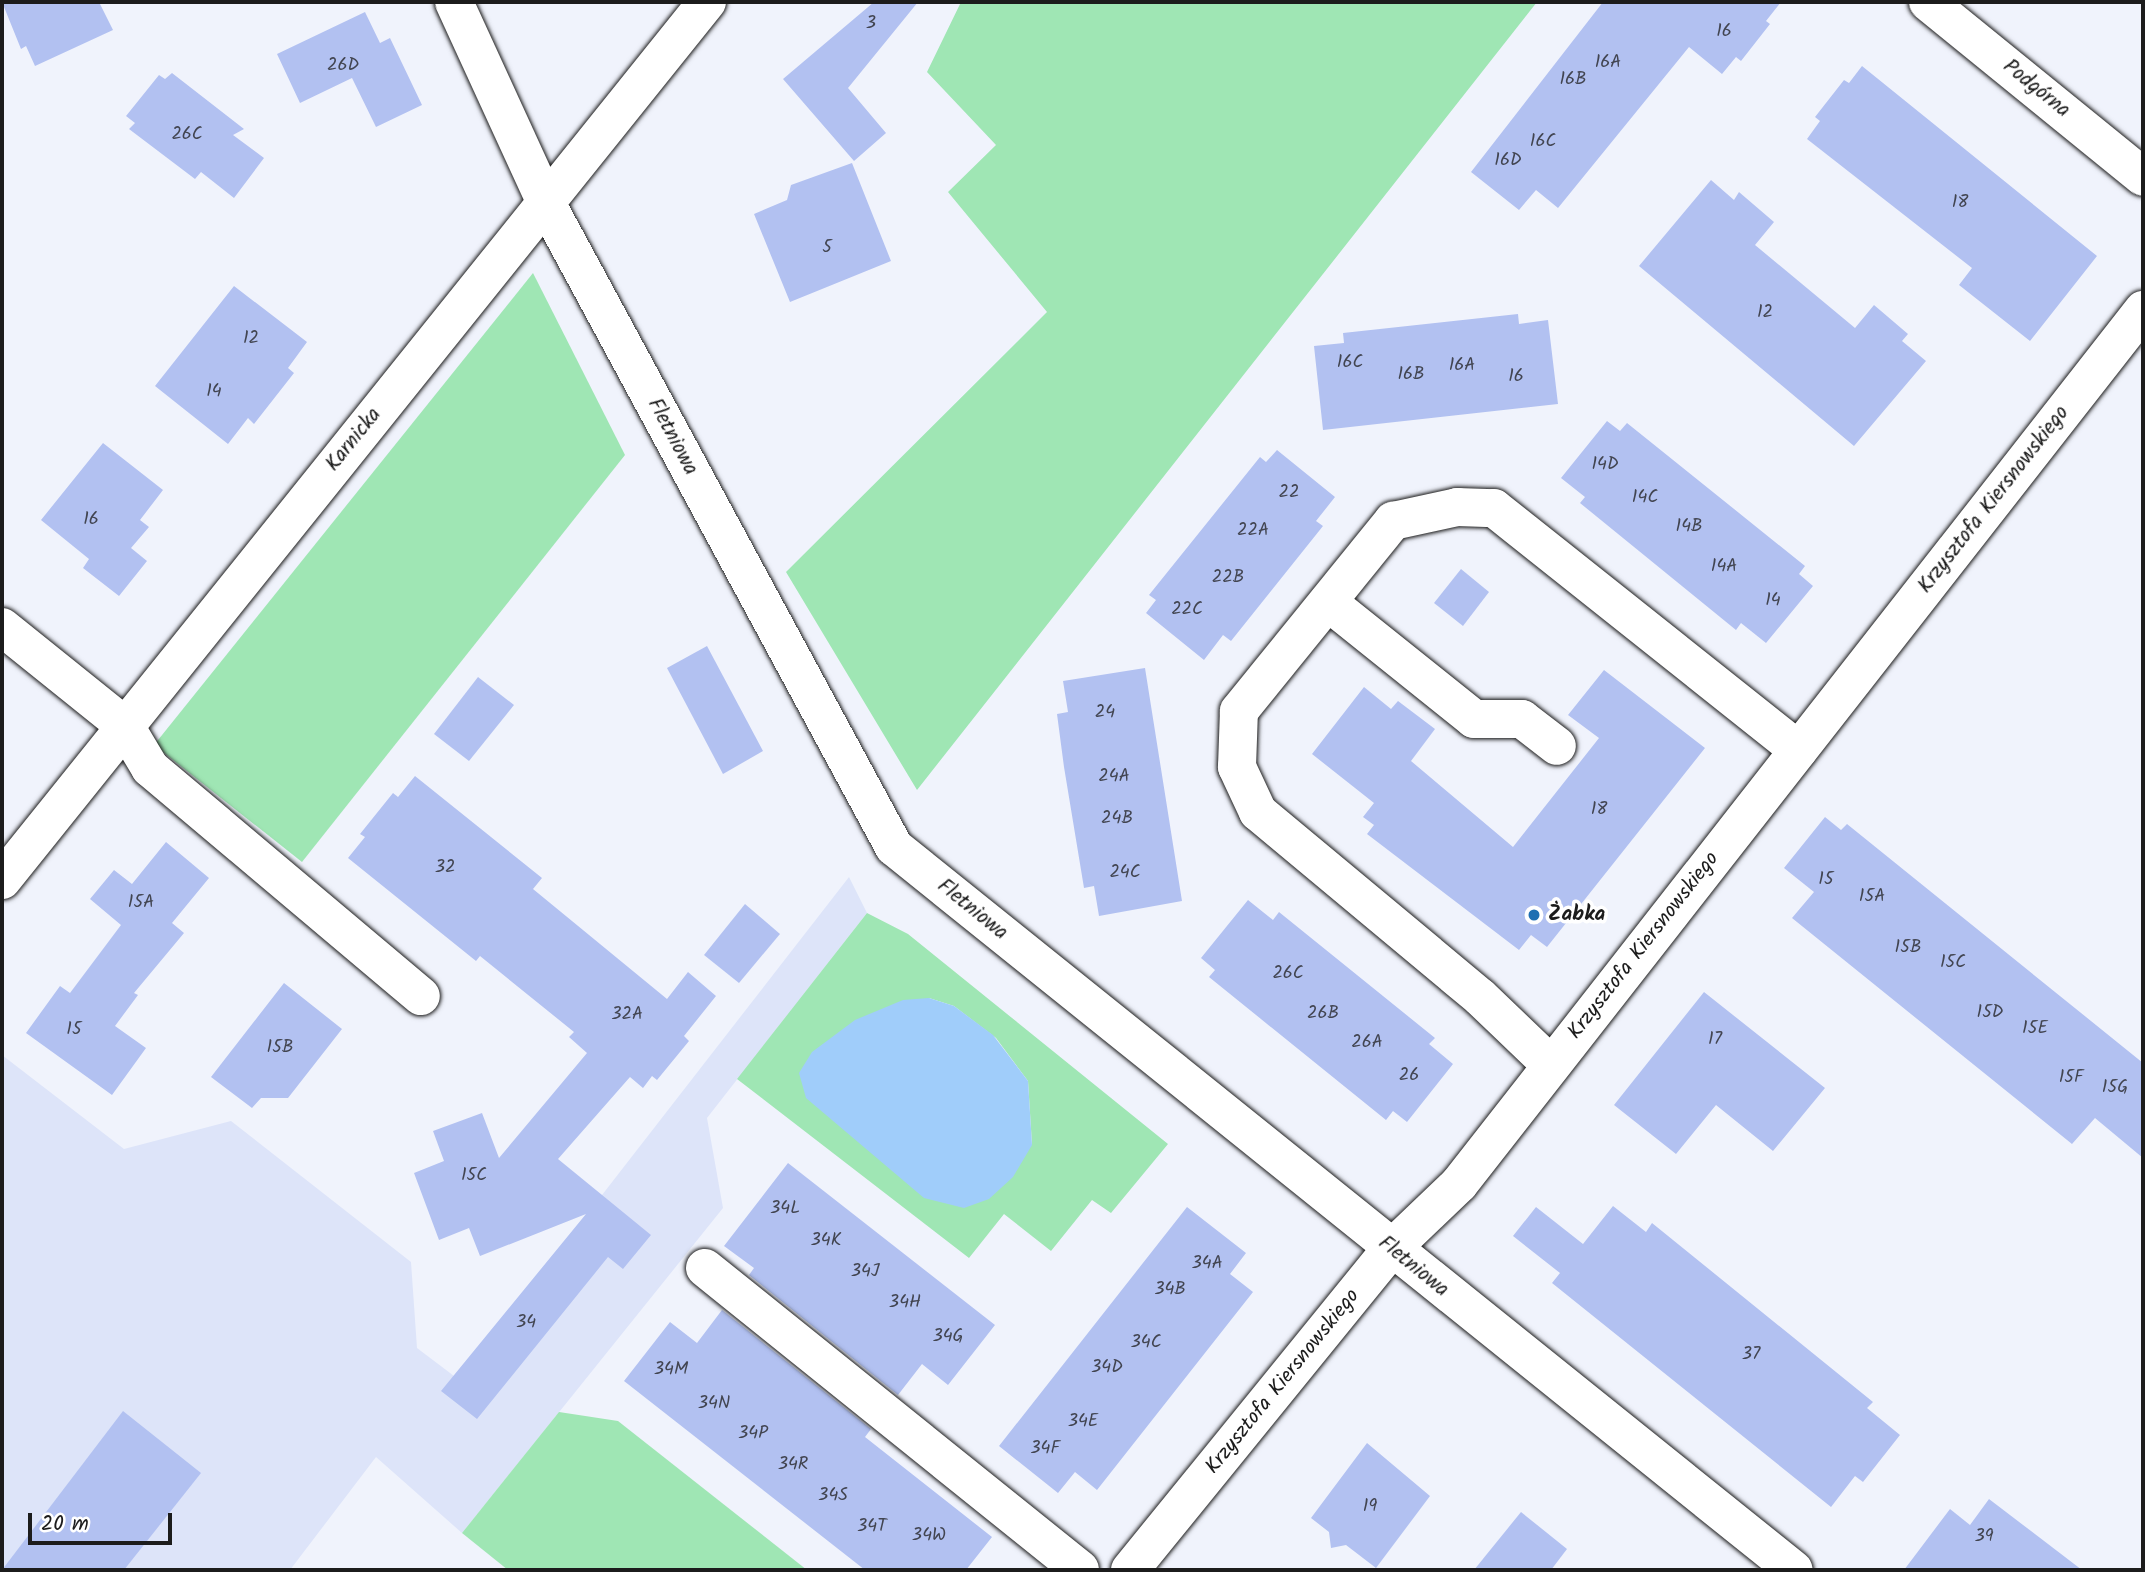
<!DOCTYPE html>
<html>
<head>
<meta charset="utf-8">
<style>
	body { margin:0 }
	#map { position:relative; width:2145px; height:1572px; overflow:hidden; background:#f0f3fc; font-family:Kalam,sans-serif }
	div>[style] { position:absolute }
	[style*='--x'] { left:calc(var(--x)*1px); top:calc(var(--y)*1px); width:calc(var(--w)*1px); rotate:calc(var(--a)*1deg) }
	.built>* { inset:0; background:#dde4f9 }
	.green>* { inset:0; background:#9fe6b4 }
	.water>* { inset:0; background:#a0cdfa }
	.building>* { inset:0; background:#b2c1f1 }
	.roads { filter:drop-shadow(0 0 2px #1c1c1c) drop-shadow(0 0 2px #1c1c1c) }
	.minor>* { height:38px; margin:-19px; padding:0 19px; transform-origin:19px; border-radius:19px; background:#fff }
	.dots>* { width:19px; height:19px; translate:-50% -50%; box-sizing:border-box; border:4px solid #fff; border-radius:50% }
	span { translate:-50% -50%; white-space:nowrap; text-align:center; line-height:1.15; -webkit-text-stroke:7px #fff; paint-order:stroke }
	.number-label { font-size:18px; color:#424551 }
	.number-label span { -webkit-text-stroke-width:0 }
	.street-label { font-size:21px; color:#1c1c1c }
	.poi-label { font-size:21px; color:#1c1c1c; font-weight:700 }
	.left { translate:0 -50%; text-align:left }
	.frame { position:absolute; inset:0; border:4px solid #1c1c1c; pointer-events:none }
	.scale { position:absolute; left:28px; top:1513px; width:144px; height:32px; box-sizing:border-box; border:4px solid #1c1c1c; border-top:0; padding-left:9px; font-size:21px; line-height:24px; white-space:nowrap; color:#1c1c1c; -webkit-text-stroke:5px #fff; paint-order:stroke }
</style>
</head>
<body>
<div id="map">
	<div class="built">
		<div style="clip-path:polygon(849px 877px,867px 913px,707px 1118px,723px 1208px,462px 1533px,376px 1457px,290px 1570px,2px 1570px,2px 1055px,124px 1149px,231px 1121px,411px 1262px,417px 1348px,454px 1376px,602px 1195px)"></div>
	</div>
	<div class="green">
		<div style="clip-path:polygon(961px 2px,1537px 2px,917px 790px,786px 572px,1047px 312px,948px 192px,996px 145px,927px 72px)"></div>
		<div style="clip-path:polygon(533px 273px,625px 455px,302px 862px,154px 745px)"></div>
		<div style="clip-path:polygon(evenodd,867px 913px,908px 934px,1168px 1144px,1111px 1213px,1092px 1200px,1051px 1251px,1004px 1214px,969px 1258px,737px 1079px,867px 913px,929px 998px,954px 1006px,996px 1038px,1028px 1081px,1032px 1145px,929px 998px)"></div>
		<div style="clip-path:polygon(559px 1412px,618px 1421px,807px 1570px,508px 1570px,462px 1533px)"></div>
	</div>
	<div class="water">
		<div style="clip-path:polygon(929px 998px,954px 1006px,993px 1035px,1028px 1081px,1032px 1145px,1013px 1177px,989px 1199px,964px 1208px,924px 1198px,806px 1098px,799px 1073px,812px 1052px,855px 1020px,903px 1000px)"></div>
	</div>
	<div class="building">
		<div style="clip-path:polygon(2px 2px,99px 2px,113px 30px,35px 66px,26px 46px,21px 49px)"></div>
		<div style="clip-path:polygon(874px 2px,918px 2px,848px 88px,886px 133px,854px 161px,783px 79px)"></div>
		<div style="clip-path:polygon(1603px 2px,1781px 2px,1766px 21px,1770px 24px,1741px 61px,1736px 57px,1722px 74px,1689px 47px,1558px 208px,1536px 190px,1519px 210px,1471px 172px)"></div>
		<div style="clip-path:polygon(365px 12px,380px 43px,390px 38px,422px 105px,376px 127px,352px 78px,300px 103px,277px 54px)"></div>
		<div style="clip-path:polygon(1862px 66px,2097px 256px,2030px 341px,1959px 285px,1972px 268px,1807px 139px,1820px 121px,1815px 117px,1844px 80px,1849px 83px)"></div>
		<div style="clip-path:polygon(172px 73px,244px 129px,233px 135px,264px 158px,234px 198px,201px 172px,195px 179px,129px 129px,135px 123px,126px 116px,159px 75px,165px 79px)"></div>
		<div style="clip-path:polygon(852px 163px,891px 261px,790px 302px,754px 214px,787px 200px,791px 185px)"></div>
		<div style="clip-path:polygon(1711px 180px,1734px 200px,1739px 192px,1774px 222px,1755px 245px,1855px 328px,1874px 305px,1908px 334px,1902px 341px,1926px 361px,1854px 446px,1639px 266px)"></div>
		<div style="clip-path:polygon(234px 286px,307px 342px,288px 368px,294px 373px,254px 424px,248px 418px,228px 444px,155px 386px)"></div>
		<div style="clip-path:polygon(1518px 314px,1519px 324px,1548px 320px,1558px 404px,1323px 430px,1314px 346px,1344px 343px,1343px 333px)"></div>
		<div style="clip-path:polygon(1607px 421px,1620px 431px,1627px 423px,1805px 566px,1799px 574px,1813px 586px,1766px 643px,1741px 623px,1736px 630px,1580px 503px,1585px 497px,1561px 478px)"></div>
		<div style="clip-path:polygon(103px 443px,163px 490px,140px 520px,149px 527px,131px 548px,147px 561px,119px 596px,83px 568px,89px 559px,41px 520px)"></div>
		<div style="clip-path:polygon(1277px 450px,1335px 497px,1316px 521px,1323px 526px,1231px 641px,1223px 635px,1204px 660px,1146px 613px,1156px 600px,1149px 595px,1260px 457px,1266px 462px)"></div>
		<div style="clip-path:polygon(1461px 569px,1489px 592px,1463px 626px,1434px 603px)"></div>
		<div style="clip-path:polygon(707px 646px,763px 751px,723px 774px,667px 668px)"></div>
		<div style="clip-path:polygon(1145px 668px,1182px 901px,1099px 916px,1094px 886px,1084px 888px,1064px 767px,1057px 714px,1068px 712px,1063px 681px)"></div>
		<div style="clip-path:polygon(1604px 670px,1705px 748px,1547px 947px,1531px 935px,1519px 950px,1367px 834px,1374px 825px,1363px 817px,1374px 803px,1312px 754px,1364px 687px,1391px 709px,1398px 701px,1435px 729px,1411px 761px,1513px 847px,1599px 738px,1568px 715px)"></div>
		<div style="clip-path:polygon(478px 677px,514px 705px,469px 761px,434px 734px)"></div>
		<div style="clip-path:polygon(415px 776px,542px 878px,533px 889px,667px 999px,688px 972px,716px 996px,684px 1036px,689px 1041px,657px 1080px,652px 1076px,643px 1088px,630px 1077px,558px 1159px,651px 1235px,623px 1269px,608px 1257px,477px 1419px,441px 1391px,586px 1214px,480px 1256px,469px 1228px,439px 1240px,414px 1173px,444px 1161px,433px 1131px,482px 1113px,499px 1158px,587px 1053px,569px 1037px,574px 1032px,480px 956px,476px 961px,348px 858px,365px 837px,360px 834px,393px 793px,398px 797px)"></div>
		<div style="clip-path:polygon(1825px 817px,1841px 830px,1847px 824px,2143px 1063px,2143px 1158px,2095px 1118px,2072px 1144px,1792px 918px,1814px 892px,1784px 868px)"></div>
		<div style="clip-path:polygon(166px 842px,209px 878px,172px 923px,184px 933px,134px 993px,138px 995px,115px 1026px,146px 1048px,112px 1095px,26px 1033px,60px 986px,70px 993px,121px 925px,90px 899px,114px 870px,132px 884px)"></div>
		<div style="clip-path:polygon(1248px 900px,1273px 920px,1279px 912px,1435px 1038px,1429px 1044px,1453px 1064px,1407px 1122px,1393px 1111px,1386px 1120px,1209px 977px,1215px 970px,1201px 958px)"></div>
		<div style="clip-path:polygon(745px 904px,780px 934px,739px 983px,704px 955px)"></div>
		<div style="clip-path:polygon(284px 983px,342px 1029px,288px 1098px,261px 1098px,252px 1108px,211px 1077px)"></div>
		<div style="clip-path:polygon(1704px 992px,1825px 1088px,1773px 1151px,1716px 1105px,1676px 1154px,1614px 1105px)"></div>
		<div style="clip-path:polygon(788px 1163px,995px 1325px,948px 1385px,922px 1364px,898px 1395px,749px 1275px,754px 1268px,724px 1246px)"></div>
		<div style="clip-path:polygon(1613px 1206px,1646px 1232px,1652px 1223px,1873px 1402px,1867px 1408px,1900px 1435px,1863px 1482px,1855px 1476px,1831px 1507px,1552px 1283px,1560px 1273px,1513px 1236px,1536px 1207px,1583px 1244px)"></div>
		<div style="clip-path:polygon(1187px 1207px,1246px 1253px,1230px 1274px,1253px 1292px,1097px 1490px,1075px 1472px,1058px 1493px,999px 1446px)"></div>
		<div style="clip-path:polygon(722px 1310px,871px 1429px,865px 1437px,992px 1537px,966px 1570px,865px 1570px,624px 1381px,670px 1322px,697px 1343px)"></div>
		<div style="clip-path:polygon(123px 1411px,201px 1473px,124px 1570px,2px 1570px)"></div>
		<div style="clip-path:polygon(1367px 1443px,1430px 1496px,1376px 1568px,1346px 1545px,1331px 1548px,1329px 1532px,1311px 1518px)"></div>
		<div style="clip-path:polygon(1989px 1499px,2082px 1570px,1904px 1570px,1950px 1509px,1970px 1525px)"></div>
		<div style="clip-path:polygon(1521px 1512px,1567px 1549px,1551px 1570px,1474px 1570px)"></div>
	</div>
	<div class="roads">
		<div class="minor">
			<div style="--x:454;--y:2;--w:219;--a:65.4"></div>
			<div style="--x:545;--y:201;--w:734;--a:61.62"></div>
			<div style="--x:894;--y:847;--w:1154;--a:38.78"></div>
			<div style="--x:1928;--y:2;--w:277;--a:39.1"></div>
			<div style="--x:1328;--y:602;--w:187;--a:38.7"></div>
			<div style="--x:1474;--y:719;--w:48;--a:0"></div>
			<div style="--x:1522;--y:719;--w:44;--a:37.6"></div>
			<div style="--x:2;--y:627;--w:158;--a:38.8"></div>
			<div style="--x:125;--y:726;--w:49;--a:59.2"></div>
			<div style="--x:150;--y:768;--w:354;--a:40.1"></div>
			<div style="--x:2;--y:880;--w:1126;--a:-51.24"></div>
			<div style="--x:1551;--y:1065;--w:98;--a:-136.2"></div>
			<div style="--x:1480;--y:997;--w:289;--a:-140.2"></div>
			<div style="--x:1258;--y:812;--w:50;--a:-115"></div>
			<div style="--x:1237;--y:767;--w:56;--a:-88"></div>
			<div style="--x:1239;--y:711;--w:245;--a:-51"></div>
			<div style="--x:1393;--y:521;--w:66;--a:-12.3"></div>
			<div style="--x:1457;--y:507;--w:37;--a:2"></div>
			<div style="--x:1494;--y:508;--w:389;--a:38.5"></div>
			<div style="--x:705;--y:1268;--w:481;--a:38.8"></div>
			<div style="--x:1130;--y:1570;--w:414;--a:-50.9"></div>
			<div style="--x:1391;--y:1249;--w:94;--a:-43.7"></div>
			<div style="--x:1459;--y:1184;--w:1110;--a:-51.95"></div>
		</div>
	</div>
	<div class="dots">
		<div style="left:1534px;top:915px;background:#1f6fb2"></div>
	</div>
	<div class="number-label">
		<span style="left:871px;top:24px">3</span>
		<span style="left:1724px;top:32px">16</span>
		<span style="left:1608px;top:63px">16A</span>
		<span style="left:343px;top:66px">26D</span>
		<span style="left:1573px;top:80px">16B</span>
		<span style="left:187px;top:135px">26C</span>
		<span style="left:1543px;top:142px">16C</span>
		<span style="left:1508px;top:161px">16D</span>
		<span style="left:1960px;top:203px">18</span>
		<span style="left:827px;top:248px">5</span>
		<span style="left:1765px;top:313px">12</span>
		<span style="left:251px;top:339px">12</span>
		<span style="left:1350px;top:363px">16C</span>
		<span style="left:1462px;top:366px">16A</span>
		<span style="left:1411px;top:375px">16B</span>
		<span style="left:1516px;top:377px">16</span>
		<span style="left:214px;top:392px">14</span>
		<span style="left:1605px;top:465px">14D</span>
		<span style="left:1289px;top:493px">22</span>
		<span style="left:1645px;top:498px">14C</span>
		<span style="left:91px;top:520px">16</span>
		<span style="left:1689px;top:527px">14B</span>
		<span style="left:1253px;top:531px">22A</span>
		<span style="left:1724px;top:567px">14A</span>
		<span style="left:1228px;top:578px">22B</span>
		<span style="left:1773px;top:601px">14</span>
		<span style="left:1187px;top:610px">22C</span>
		<span style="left:1105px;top:713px">24</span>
		<span style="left:1114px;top:777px">24A</span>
		<span style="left:1599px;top:810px">18</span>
		<span style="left:1117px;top:819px">24B</span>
		<span style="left:445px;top:868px">32</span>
		<span style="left:1125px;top:873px">24C</span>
		<span style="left:1826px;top:880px">15</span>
		<span style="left:1872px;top:897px">15A</span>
		<span style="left:141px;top:903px">15A</span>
		<span style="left:1908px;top:948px">15B</span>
		<span style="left:1953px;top:963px">15C</span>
		<span style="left:1288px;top:974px">26C</span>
		<span style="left:1990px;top:1013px">15D</span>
		<span style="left:1323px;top:1014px">26B</span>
		<span style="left:627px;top:1015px">32A</span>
		<span style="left:2035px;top:1029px">15E</span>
		<span style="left:74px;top:1030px">15</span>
		<span style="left:1715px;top:1040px">17</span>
		<span style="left:1367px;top:1043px">26A</span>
		<span style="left:280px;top:1048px">15B</span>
		<span style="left:1409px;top:1076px">26</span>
		<span style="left:2071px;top:1078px">15F</span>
		<span style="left:2115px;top:1088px">15G</span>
		<span style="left:474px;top:1176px">15C</span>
		<span style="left:785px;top:1209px">34L</span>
		<span style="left:826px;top:1241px">34K</span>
		<span style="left:1207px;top:1264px">34A</span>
		<span style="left:865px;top:1272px">34J</span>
		<span style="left:1170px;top:1290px">34B</span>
		<span style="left:905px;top:1303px">34H</span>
		<span style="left:526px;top:1323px">34</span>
		<span style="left:948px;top:1337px">34G</span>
		<span style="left:1146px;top:1343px">34C</span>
		<span style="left:1751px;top:1355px">37</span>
		<span style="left:1107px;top:1368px">34D</span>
		<span style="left:671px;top:1370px">34M</span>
		<span style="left:714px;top:1404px">34N</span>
		<span style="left:1083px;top:1422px">34E</span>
		<span style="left:753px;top:1434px">34P</span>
		<span style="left:1045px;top:1449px">34F</span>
		<span style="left:793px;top:1465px">34R</span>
		<span style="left:833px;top:1496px">34S</span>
		<span style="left:1370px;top:1507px">19</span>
		<span style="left:872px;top:1527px">34T</span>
		<span style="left:929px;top:1536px">34W</span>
		<span style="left:1984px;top:1537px">39</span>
	</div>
	<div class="street-label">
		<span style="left:2036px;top:89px;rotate:39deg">Podgórna</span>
		<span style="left:672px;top:437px;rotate:62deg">Fletniowa</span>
		<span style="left:354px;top:440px;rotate:-51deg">Karnicka</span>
		<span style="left:1994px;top:500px;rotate:-52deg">Krzysztofa Kiersnowskiego</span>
		<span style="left:972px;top:910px;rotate:39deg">Fletniowa</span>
		<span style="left:1644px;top:946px;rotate:-52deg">Krzysztofa Kiersnowskiego</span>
		<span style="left:1413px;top:1267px;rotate:39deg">Fletniowa</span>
		<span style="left:1283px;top:1382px;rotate:-51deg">Krzysztofa Kiersnowskiego</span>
	</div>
	<div class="poi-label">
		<span class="left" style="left:1548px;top:915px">Żabka</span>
	</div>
	<div class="frame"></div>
	<div class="scale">20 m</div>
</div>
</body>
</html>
